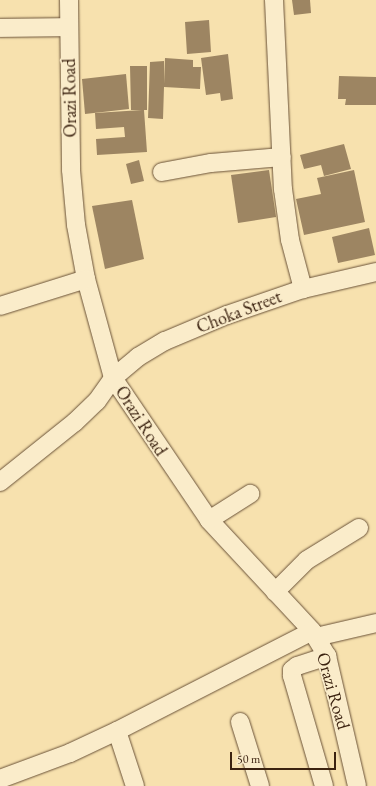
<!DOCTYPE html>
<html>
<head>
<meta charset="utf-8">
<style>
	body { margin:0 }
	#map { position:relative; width:376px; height:786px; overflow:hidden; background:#f7e1ae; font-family:"EB Garamond",serif }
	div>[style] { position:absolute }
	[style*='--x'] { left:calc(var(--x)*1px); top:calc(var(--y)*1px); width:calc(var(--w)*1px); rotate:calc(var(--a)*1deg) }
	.building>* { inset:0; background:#9d8562 }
	.roads { filter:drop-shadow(0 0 1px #6a5238) drop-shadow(0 0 1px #6a5238) }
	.minor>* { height:18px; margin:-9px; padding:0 9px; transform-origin:9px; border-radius:9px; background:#faecca }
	span { translate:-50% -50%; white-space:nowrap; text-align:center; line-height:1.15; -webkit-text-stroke:3.5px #faecca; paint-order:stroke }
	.street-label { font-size:18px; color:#3b2210 }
	.scale { position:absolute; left:230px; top:752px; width:106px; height:18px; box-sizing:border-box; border:2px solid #3b2210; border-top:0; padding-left:5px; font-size:12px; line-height:14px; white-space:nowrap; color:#3b2210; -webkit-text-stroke:3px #faecca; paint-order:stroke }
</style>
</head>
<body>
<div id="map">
	<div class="building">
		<div style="clip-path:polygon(292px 0,310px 0,311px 13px,294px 15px)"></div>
		<div style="clip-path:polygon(209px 20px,211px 52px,187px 54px,185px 22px)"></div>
		<div style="clip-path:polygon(228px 54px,233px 99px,221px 101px,220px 93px,206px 95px,201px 58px)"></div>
		<div style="clip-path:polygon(165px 58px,193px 60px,193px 67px,201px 67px,200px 89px,164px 87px,163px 119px,148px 118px,150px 62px,164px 61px,164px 84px)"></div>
		<div style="clip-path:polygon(130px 66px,147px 66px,147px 110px,144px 110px,147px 152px,97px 155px,96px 139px,125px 137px,124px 127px,96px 129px,95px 113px,142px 110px,131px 110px)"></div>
		<div style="clip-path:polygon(126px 74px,129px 109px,85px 114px,82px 79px)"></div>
		<div style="clip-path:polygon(339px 76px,376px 77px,376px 105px,345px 105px,346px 99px,338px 99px)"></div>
		<div style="clip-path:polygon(344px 144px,351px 169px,324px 176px,321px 165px,304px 169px,300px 155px)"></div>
		<div style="clip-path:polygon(139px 160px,144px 181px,131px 184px,126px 164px)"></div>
		<div style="clip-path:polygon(269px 170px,276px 217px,238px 223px,231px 175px)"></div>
		<div style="clip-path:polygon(354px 170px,365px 222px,304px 235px,296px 199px,321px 194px,317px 178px)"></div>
		<div style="clip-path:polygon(132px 200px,144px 259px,105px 269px,92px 206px)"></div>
		<div style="clip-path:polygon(369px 228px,375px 255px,338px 263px,332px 237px)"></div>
	</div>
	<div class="roads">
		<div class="minor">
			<div style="--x:69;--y:0;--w:170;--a:89.3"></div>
			<div style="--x:71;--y:170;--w:55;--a:84.8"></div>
			<div style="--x:76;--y:225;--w:55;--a:79.5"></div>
			<div style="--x:86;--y:279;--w:103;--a:74.7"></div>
			<div style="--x:113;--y:378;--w:171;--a:55.9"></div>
			<div style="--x:209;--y:520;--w:151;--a:47.1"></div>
			<div style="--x:312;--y:631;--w:29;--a:59"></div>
			<div style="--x:327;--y:656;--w:133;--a:77"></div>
			<div style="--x:274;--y:0;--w:189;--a:87.3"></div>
			<div style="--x:283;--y:189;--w:51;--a:82.2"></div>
			<div style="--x:290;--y:240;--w:51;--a:75.1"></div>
			<div style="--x:0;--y:28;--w:69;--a:-0.8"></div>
			<div style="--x:162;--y:172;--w:50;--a:-10.4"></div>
			<div style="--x:211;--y:163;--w:71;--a:-4.8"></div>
			<div style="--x:0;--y:306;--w:90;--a:-17.4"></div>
			<div style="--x:0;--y:482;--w:96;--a:-38.7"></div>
			<div style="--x:75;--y:422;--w:30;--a:-44"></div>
			<div style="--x:97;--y:401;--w:28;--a:-55"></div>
			<div style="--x:113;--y:378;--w:33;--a:-40"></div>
			<div style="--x:138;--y:357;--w:31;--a:-31"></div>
			<div style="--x:165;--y:341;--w:67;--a:-22.8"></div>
			<div style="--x:227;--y:315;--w:80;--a:-18.9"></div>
			<div style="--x:303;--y:289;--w:75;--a:-13.1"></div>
			<div style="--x:209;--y:520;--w:49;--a:-32.4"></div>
			<div style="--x:275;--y:592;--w:45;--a:-45"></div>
			<div style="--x:307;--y:560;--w:61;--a:-31.6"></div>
			<div style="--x:316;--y:637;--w:62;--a:-13.1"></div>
			<div style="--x:240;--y:722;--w:67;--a:72.6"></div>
			<div style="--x:117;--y:731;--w:58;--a:71.9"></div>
			<div style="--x:0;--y:779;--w:75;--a:-20.4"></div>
			<div style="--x:70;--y:753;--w:52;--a:-25.1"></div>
			<div style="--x:117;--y:731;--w:219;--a:-27.1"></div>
			<div style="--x:324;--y:786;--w:115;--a:-106.2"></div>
			<div style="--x:292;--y:676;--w:6;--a:-90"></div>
			<div style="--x:292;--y:670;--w:6;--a:-39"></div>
			<div style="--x:297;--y:666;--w:32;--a:-18"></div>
		</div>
	</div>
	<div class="street-label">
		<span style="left:70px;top:98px;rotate:-91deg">Orazi Road</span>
		<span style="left:239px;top:312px;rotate:-21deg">Choka Street</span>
		<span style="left:141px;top:421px;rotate:57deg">Orazi Road</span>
		<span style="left:333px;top:691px;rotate:74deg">Orazi Road</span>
	</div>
	<div class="scale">50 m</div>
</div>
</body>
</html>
